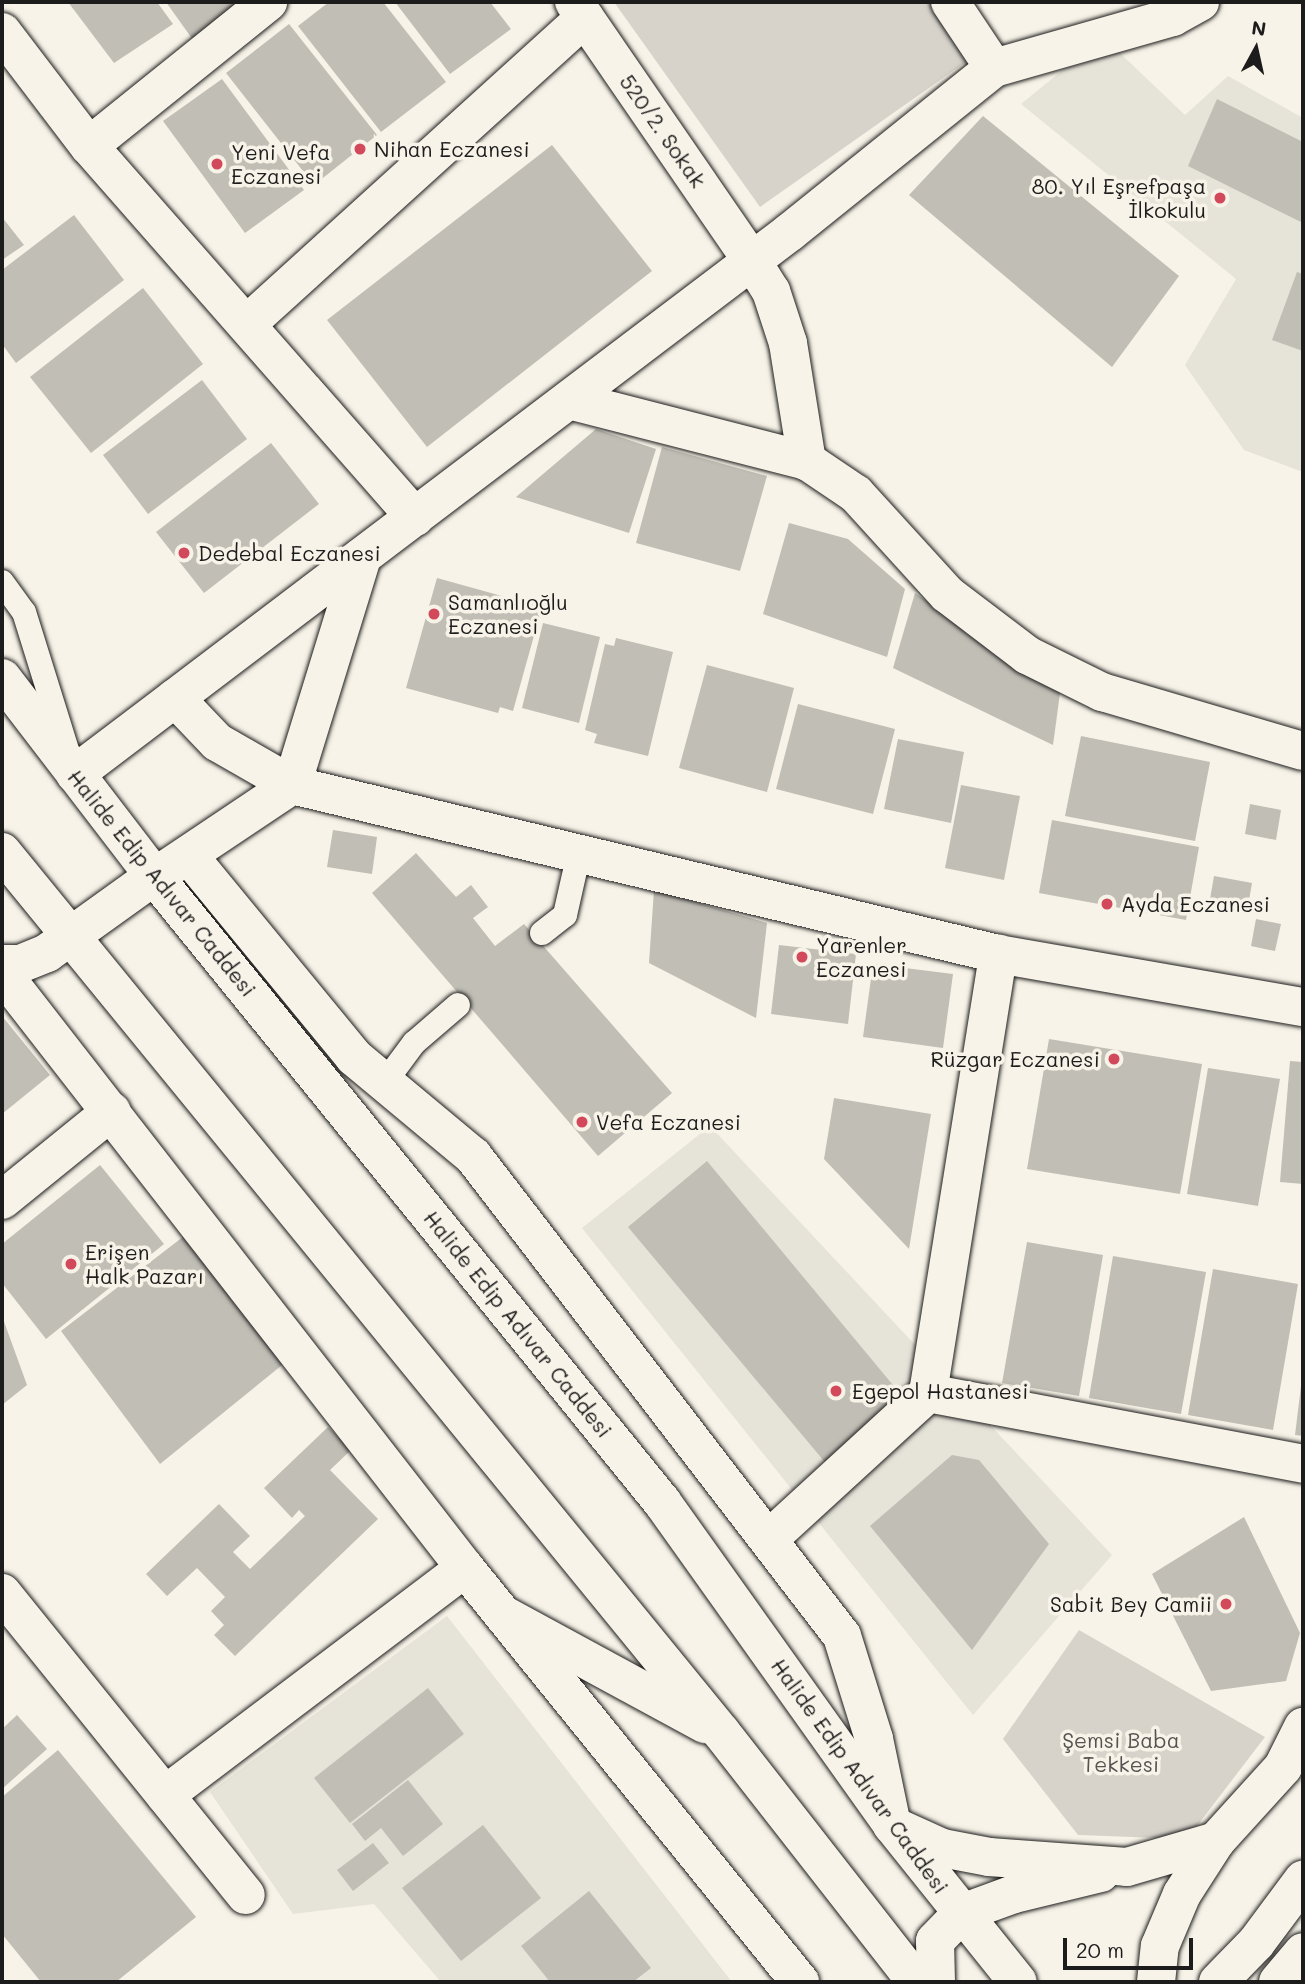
<!DOCTYPE html>
<html>
<head>
<meta charset="utf-8">
<style>
	body { margin:0 }
	#map { position:relative; width:1305px; height:1984px; overflow:hidden; background:#f7f3e8; font-family:Mali,sans-serif }
	div>[style] { position:absolute }
	[style*='--x'] { left:calc(var(--x)*1px); top:calc(var(--y)*1px); width:calc(var(--w)*1px); rotate:calc(var(--a)*1deg) }
	.built>* { inset:0; background:#e6e3d9 }
	.green>* { inset:0; background:#d7d3cb }
	.building>* { inset:0; background:#c0beb5 }
	.roads { filter:drop-shadow(0 0 2px #1c1c1c) drop-shadow(0 0 2px #1c1c1c) }
	.service>* { height:24px; margin:-12px; padding:0 12px; transform-origin:12px; border-radius:12px; background:#f7f3e8 }
	.minor>* { height:38px; margin:-19px; padding:0 19px; transform-origin:19px; border-radius:19px; background:#f7f3e8 }
	.tertiary>* { height:38px; margin:-19px; padding:0 19px; transform-origin:19px; border-radius:19px; background:#f7f3e8 }
	.secondary>* { height:38px; margin:-19px; padding:0 19px; transform-origin:19px; border-radius:19px; background:#f7f3e8 }
	.primary>* { height:38px; margin:-19px; padding:0 19px; transform-origin:19px; border-radius:19px; background:#f7f3e8 }
	.dots>* { width:19px; height:19px; translate:-50% -50%; box-sizing:border-box; border:4px solid #f7f3e8; border-radius:50% }
	span { translate:-50% -50%; white-space:nowrap; text-align:center; line-height:1.15; -webkit-text-stroke:7px #f7f3e8; paint-order:stroke }
	.street-label { font-size:21px; color:#1c1c1c }
	.poi-label { font-size:21px; color:#1c1c1c }
	.left { translate:0 -50%; text-align:left }
	.right { translate:-100% -50%; text-align:right }
	.park-label { font-size:21px; color:#545351 }
	.frame { position:absolute; inset:0; border:4px solid #1c1c1c; pointer-events:none }
	.north { position:absolute; left:1221px; top:14px; width:70px; height:70px; -webkit-text-stroke:5px #f7f3e8; paint-order:stroke; rotate:8deg; font-size:19px; font-weight:700; line-height:28px; text-align:center; color:#1c1c1c }
	.north::after { content:''; display:block; margin:auto; width:24px; height:32px; background:#1c1c1c; clip-path:polygon(50% 0,100% 100%,50% 72%,0 100%) }
	.scale { position:absolute; left:1063px; top:1938px; width:130px; height:32px; box-sizing:border-box; border:4px solid #1c1c1c; border-top:0; padding-left:9px; font-size:21px; line-height:24px; white-space:nowrap; color:#1c1c1c; -webkit-text-stroke:5px #f7f3e8; paint-order:stroke }
</style>
</head>
<body>
<div id="map">
	<div class="built">
		<div style="clip-path:polygon(1103px 37px,1185px 115px,1228px 76px,1303px 118px,1303px 472px,1244px 450px,1185px 365px,1236px 279px,1021px 104px)"></div>
		<div style="clip-path:polygon(710px 1126px,1112px 1555px,973px 1715px,582px 1228px)"></div>
		<div style="clip-path:polygon(447px 1616px,732px 1982px,441px 1982px,374px 1904px,293px 1914px,210px 1792px)"></div>
	</div>
	<div class="green">
		<div style="clip-path:polygon(614px 2px,930px 2px,970px 59px,760px 207px)"></div>
		<div style="clip-path:polygon(1079px 1630px,1265px 1737px,1187px 1839px,1078px 1835px,1003px 1739px)"></div>
	</div>
	<div class="building">
		<div style="clip-path:polygon(68px 2px,157px 2px,173px 24px,114px 63px)"></div>
		<div style="clip-path:polygon(166px 2px,247px 2px,193px 40px)"></div>
		<div style="clip-path:polygon(329px 2px,383px 2px,446px 82px,381px 132px,298px 26px)"></div>
		<div style="clip-path:polygon(395px 2px,490px 2px,511px 29px,450px 74px)"></div>
		<div style="clip-path:polygon(289px 24px,377px 135px,314px 185px,226px 73px)"></div>
		<div style="clip-path:polygon(222px 79px,304px 190px,245px 233px,163px 121px)"></div>
		<div style="clip-path:polygon(1217px 99px,1303px 142px,1303px 223px,1188px 166px)"></div>
		<div style="clip-path:polygon(983px 116px,1179px 276px,1112px 367px,909px 195px)"></div>
		<div style="clip-path:polygon(552px 145px,652px 271px,427px 447px,327px 320px)"></div>
		<div style="clip-path:polygon(74px 215px,124px 280px,16px 363px,2px 344px,2px 270px)"></div>
		<div style="clip-path:polygon(2px 217px,24px 245px,2px 260px)"></div>
		<div style="clip-path:polygon(1297px 272px,1303px 274px,1303px 351px,1272px 340px)"></div>
		<div style="clip-path:polygon(143px 288px,203px 364px,91px 453px,30px 377px)"></div>
		<div style="clip-path:polygon(202px 380px,247px 439px,148px 514px,103px 455px)"></div>
		<div style="clip-path:polygon(596px 429px,656px 449px,629px 533px,516px 497px)"></div>
		<div style="clip-path:polygon(271px 443px,319px 504px,204px 593px,156px 532px)"></div>
		<div style="clip-path:polygon(662px 447px,767px 476px,740px 571px,636px 543px)"></div>
		<div style="clip-path:polygon(789px 523px,848px 539px,905px 589px,887px 657px,763px 614px)"></div>
		<div style="clip-path:polygon(437px 578px,542px 607px,513px 711px,500px 707px,498px 713px,406px 688px)"></div>
		<div style="clip-path:polygon(915px 593px,1060px 693px,1053px 745px,893px 668px)"></div>
		<div style="clip-path:polygon(543px 623px,600px 637px,579px 723px,522px 708px)"></div>
		<div style="clip-path:polygon(616px 638px,673px 652px,648px 756px,594px 743px,597px 734px,585px 730px,605px 644px,614px 646px)"></div>
		<div style="clip-path:polygon(707px 665px,794px 688px,767px 792px,679px 768px)"></div>
		<div style="clip-path:polygon(798px 704px,895px 729px,873px 814px,776px 789px)"></div>
		<div style="clip-path:polygon(1081px 736px,1210px 762px,1195px 841px,1065px 816px)"></div>
		<div style="clip-path:polygon(898px 739px,964px 752px,951px 823px,884px 809px)"></div>
		<div style="clip-path:polygon(961px 785px,1020px 796px,1004px 880px,945px 868px)"></div>
		<div style="clip-path:polygon(1250px 804px,1281px 810px,1276px 840px,1245px 834px)"></div>
		<div style="clip-path:polygon(1052px 820px,1199px 847px,1186px 920px,1039px 893px)"></div>
		<div style="clip-path:polygon(333px 830px,377px 837px,372px 874px,327px 867px)"></div>
		<div style="clip-path:polygon(416px 853px,456px 897px,471px 885px,488px 907px,473px 918px,495px 946px,524px 924px,672px 1093px,598px 1156px,372px 893px)"></div>
		<div style="clip-path:polygon(1214px 876px,1252px 883px,1247px 912px,1209px 905px)"></div>
		<div style="clip-path:polygon(654px 890px,767px 923px,756px 1018px,649px 963px)"></div>
		<div style="clip-path:polygon(1256px 919px,1281px 924px,1275px 951px,1251px 946px)"></div>
		<div style="clip-path:polygon(779px 945px,856px 954px,848px 1024px,771px 1014px)"></div>
		<div style="clip-path:polygon(873px 964px,953px 974px,943px 1048px,863px 1037px)"></div>
		<div style="clip-path:polygon(2px 1016px,50px 1075px,2px 1114px)"></div>
		<div style="clip-path:polygon(1049px 1039px,1202px 1064px,1180px 1194px,1027px 1169px)"></div>
		<div style="clip-path:polygon(1290px 1061px,1303px 1062px,1303px 1184px,1280px 1182px)"></div>
		<div style="clip-path:polygon(1208px 1068px,1280px 1079px,1258px 1206px,1187px 1194px)"></div>
		<div style="clip-path:polygon(834px 1098px,931px 1114px,909px 1249px,824px 1159px)"></div>
		<div style="clip-path:polygon(707px 1161px,907px 1402px,829px 1467px,628px 1227px)"></div>
		<div style="clip-path:polygon(100px 1165px,164px 1244px,46px 1339px,2px 1283px,2px 1244px)"></div>
		<div style="clip-path:polygon(188px 1233px,292px 1357px,160px 1464px,61px 1331px)"></div>
		<div style="clip-path:polygon(1027px 1242px,1103px 1255px,1079px 1396px,1002px 1383px)"></div>
		<div style="clip-path:polygon(1113px 1256px,1206px 1272px,1181px 1414px,1089px 1398px)"></div>
		<div style="clip-path:polygon(1213px 1269px,1298px 1284px,1273px 1430px,1188px 1415px)"></div>
		<div style="clip-path:polygon(2px 1316px,27px 1385px,2px 1405px)"></div>
		<div style="clip-path:polygon(1302px 1378px,1303px 1378px,1303px 1436px,1295px 1435px)"></div>
		<div style="clip-path:polygon(328px 1427px,351px 1450px,330px 1470px,378px 1519px,235px 1656px,214px 1635px,224px 1625px,211px 1611px,225px 1597px,197px 1568px,167px 1596px,146px 1574px,219px 1504px,250px 1536px,233px 1552px,250px 1569px,305px 1516px,299px 1510px,292px 1518px,264px 1488px)"></div>
		<div style="clip-path:polygon(952px 1455px,979px 1460px,1049px 1544px,972px 1650px,870px 1526px)"></div>
		<div style="clip-path:polygon(1244px 1517px,1300px 1633px,1286px 1681px,1211px 1691px,1152px 1574px)"></div>
		<div style="clip-path:polygon(428px 1688px,464px 1734px,350px 1823px,314px 1778px)"></div>
		<div style="clip-path:polygon(17px 1715px,47px 1749px,2px 1789px,2px 1729px)"></div>
		<div style="clip-path:polygon(58px 1750px,196px 1917px,116px 1982px,41px 1982px,2px 1934px,2px 1797px)"></div>
		<div style="clip-path:polygon(408px 1780px,443px 1824px,403px 1856px,381px 1828px,365px 1841px,352px 1824px)"></div>
		<div style="clip-path:polygon(483px 1825px,541px 1898px,461px 1961px,402px 1888px)"></div>
		<div style="clip-path:polygon(373px 1843px,389px 1863px,353px 1891px,337px 1870px)"></div>
		<div style="clip-path:polygon(589px 1891px,651px 1968px,633px 1982px,550px 1982px,521px 1946px)"></div>
	</div>
	<div class="roads">
		<div class="service">
			<div style="--x:2;--y:582;--w:37;--a:54"></div>
			<div style="--x:24;--y:612;--w:145;--a:72.7"></div>
			<div style="--x:542;--y:933;--w:29;--a:-38"></div>
			<div style="--x:565;--y:915;--w:64;--a:-77.3"></div>
			<div style="--x:385;--y:1082;--w:49;--a:-53.4"></div>
			<div style="--x:414;--y:1043;--w:58;--a:-40.8"></div>
		</div>
		<div class="minor">
			<div style="--x:950;--y:2;--w:79;--a:56.3"></div>
			<div style="--x:2;--y:32;--w:143;--a:52.7"></div>
			<div style="--x:89;--y:146;--w:494;--a:48.7"></div>
			<div style="--x:89;--y:146;--w:230;--a:-38.8"></div>
			<div style="--x:752;--y:261;--w:36;--a:58"></div>
			<div style="--x:771;--y:291;--w:55;--a:71.9"></div>
			<div style="--x:788;--y:343;--w:120;--a:80.9"></div>
			<div style="--x:247;--y:324;--w:456;--a:-42.2"></div>
			<div style="--x:569;--y:400;--w:246;--a:14.4"></div>
			<div style="--x:807;--y:461;--w:59;--a:34"></div>
			<div style="--x:856;--y:494;--w:135;--a:47.7"></div>
			<div style="--x:947;--y:594;--w:101;--a:37.3"></div>
			<div style="--x:1027;--y:655;--w:84;--a:26.3"></div>
			<div style="--x:1102;--y:692;--w:209;--a:16.4"></div>
			<div style="--x:175;--y:698;--w:61;--a:46.3"></div>
			<div style="--x:217;--y:742;--w:86;--a:29.8"></div>
			<div style="--x:292;--y:785;--w:239;--a:-72.9"></div>
			<div style="--x:75;--y:774;--w:897;--a:-37.16"></div>
			<div style="--x:790;--y:232;--w:262;--a:-38.8"></div>
			<div style="--x:994;--y:68;--w:186;--a:-15.9"></div>
			<div style="--x:1173;--y:17;--w:31;--a:-29"></div>
			<div style="--x:189;--y:856;--w:260;--a:50.6"></div>
			<div style="--x:354;--y:1057;--w:155;--a:39.8"></div>
			<div style="--x:473;--y:1156;--w:605;--a:52.45"></div>
			<div style="--x:842;--y:1636;--w:108;--a:72.7"></div>
			<div style="--x:874;--y:1739;--w:88;--a:78.2"></div>
			<div style="--x:168;--y:868;--w:149;--a:-33.8"></div>
			<div style="--x:292;--y:785;--w:726;--a:13.46"></div>
			<div style="--x:998;--y:954;--w:310;--a:9.9"></div>
			<div style="--x:2;--y:1200;--w:141;--a:-39"></div>
			<div style="--x:928;--y:1393;--w:445;--a:-80.9"></div>
			<div style="--x:770;--y:1538;--w:214;--a:-42.5"></div>
			<div style="--x:928;--y:1393;--w:382;--a:10.7"></div>
			<div style="--x:2;--y:1593;--w:388;--a:51.1"></div>
			<div style="--x:165;--y:1795;--w:376;--a:-37.1"></div>
		</div>
		<div class="tertiary">
			<div style="--x:574;--y:2;--w:314;--a:55.5"></div>
		</div>
		<div class="secondary">
			<div style="--x:2;--y:973;--w:754;--a:52.11"></div>
			<div style="--x:465;--y:1568;--w:533;--a:51.02"></div>
		</div>
		<div class="primary">
			<div style="--x:2;--y:678;--w:250;--a:52.5"></div>
			<div style="--x:154;--y:876;--w:806;--a:50.94"></div>
			<div style="--x:662;--y:1502;--w:397;--a:54.5"></div>
			<div style="--x:892;--y:1825;--w:201;--a:51.3"></div>
			<div style="--x:2;--y:852;--w:1136;--a:50.75"></div>
			<div style="--x:721;--y:1732;--w:317;--a:52"></div>
			<div style="--x:2;--y:964;--w:18;--a:0"></div>
			<div style="--x:20;--y:964;--w:29;--a:-22"></div>
			<div style="--x:47;--y:953;--w:132;--a:-35.7"></div>
			<div style="--x:504;--y:1615;--w:229;--a:28.5"></div>
			<div style="--x:896;--y:1827;--w:51;--a:24.5"></div>
			<div style="--x:942;--y:1848;--w:48;--a:10.8"></div>
			<div style="--x:989;--y:1857;--w:138;--a:4.1"></div>
			<div style="--x:1127;--y:1867;--w:93;--a:-16.3"></div>
			<div style="--x:1216;--y:1841;--w:100;--a:-47.8"></div>
			<div style="--x:1283;--y:1767;--w:45;--a:-63.4"></div>
			<div style="--x:936;--y:1982;--w:41;--a:-91.4"></div>
			<div style="--x:935;--y:1941;--w:39;--a:-46"></div>
			<div style="--x:962;--y:1913;--w:55;--a:-20.1"></div>
			<div style="--x:1014;--y:1894;--w:89;--a:-13.6"></div>
			<div style="--x:1156;--y:1982;--w:36;--a:-84"></div>
			<div style="--x:1160;--y:1946;--w:56;--a:-67.1"></div>
			<div style="--x:1182;--y:1894;--w:63;--a:-57.3"></div>
			<div style="--x:1218;--y:1982;--w:54;--a:-45.7"></div>
			<div style="--x:1256;--y:1943;--w:79;--a:-53.3"></div>
			<div style="--x:1278;--y:1982;--w:39;--a:-50"></div>
		</div>
	</div>
	<div class="dots">
		<div style="left:360px;top:149px;background:#d1495b"></div>
		<div style="left:217px;top:164px;background:#d1495b"></div>
		<div style="left:1220px;top:198px;background:#d1495b"></div>
		<div style="left:184px;top:553px;background:#d1495b"></div>
		<div style="left:434px;top:614px;background:#d1495b"></div>
		<div style="left:1107px;top:904px;background:#d1495b"></div>
		<div style="left:802px;top:957px;background:#d1495b"></div>
		<div style="left:1114px;top:1059px;background:#d1495b"></div>
		<div style="left:582px;top:1122px;background:#d1495b"></div>
		<div style="left:71px;top:1264px;background:#d1495b"></div>
		<div style="left:836px;top:1391px;background:#d1495b"></div>
		<div style="left:1226px;top:1604px;background:#d1495b"></div>
	</div>
	<div class="street-label">
		<span style="left:663px;top:131px;rotate:55deg">520/2. Sokak</span>
		<span style="left:162px;top:883px;rotate:51deg">Halide Edip Adıvar Caddesi</span>
		<span style="left:518px;top:1324px;rotate:51deg">Halide Edip Adıvar Caddesi</span>
		<span style="left:860px;top:1776px;rotate:54deg">Halide Edip Adıvar Caddesi</span>
	</div>
	<div class="poi-label">
		<span class="left" style="left:374px;top:149px">Nihan Eczanesi</span>
		<span class="left" style="left:231px;top:164px">Yeni Vefa<br>Eczanesi</span>
		<span class="right" style="left:1206px;top:198px">80. Yıl Eşrefpaşa<br>İlkokulu</span>
		<span class="left" style="left:198px;top:553px">Dedebal Eczanesi</span>
		<span class="left" style="left:448px;top:614px">Samanlıoğlu<br>Eczanesi</span>
		<span class="left" style="left:1121px;top:904px">Ayda Eczanesi</span>
		<span class="left" style="left:816px;top:957px">Yarenler<br>Eczanesi</span>
		<span class="right" style="left:1100px;top:1059px">Rüzgar Eczanesi</span>
		<span class="left" style="left:596px;top:1122px">Vefa Eczanesi</span>
		<span class="left" style="left:85px;top:1264px">Erişen<br>Halk Pazarı</span>
		<span class="left" style="left:852px;top:1391px">Egepol Hastanesi</span>
		<span class="right" style="left:1212px;top:1604px">Sabit Bey Camii</span>
	</div>
	<div class="park-label">
		<span style="left:1121px;top:1752px">Şemsi Baba<br>Tekkesi</span>
	</div>
	<div class="frame"></div>
	<div class="north">N</div>
	<div class="scale">20 m</div>
</div>
</body>
</html>
